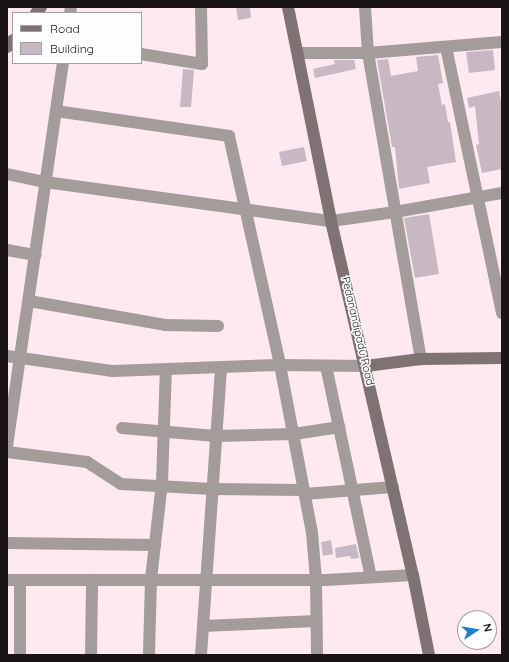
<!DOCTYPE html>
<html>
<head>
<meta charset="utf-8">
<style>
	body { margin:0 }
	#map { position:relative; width:509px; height:662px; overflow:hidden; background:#fee9f1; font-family:Quicksand,sans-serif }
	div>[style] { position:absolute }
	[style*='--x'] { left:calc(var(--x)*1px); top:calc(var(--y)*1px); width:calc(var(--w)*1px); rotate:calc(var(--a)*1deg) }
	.building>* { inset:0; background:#c7b8c4 }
	.street>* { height:12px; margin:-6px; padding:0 6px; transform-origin:6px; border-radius:6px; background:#a49b9b }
	.secondary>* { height:12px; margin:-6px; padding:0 6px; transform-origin:6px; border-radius:6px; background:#7f7273 }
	span { translate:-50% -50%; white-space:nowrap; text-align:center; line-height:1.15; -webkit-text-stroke:3.5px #fdfdfd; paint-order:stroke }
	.street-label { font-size:11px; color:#1b1417 }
	.frame { position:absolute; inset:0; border:8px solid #1b1417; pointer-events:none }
	.legend { position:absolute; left:12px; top:12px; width:130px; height:52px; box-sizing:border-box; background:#fdfdfd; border:1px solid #a3a0a1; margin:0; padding:5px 7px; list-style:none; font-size:12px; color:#1b1417 }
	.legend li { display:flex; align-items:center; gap:8px; height:20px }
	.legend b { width:20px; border:1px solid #a3a0a1 }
	.north { position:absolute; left:457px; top:610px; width:40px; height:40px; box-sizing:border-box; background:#fdfdfd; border:1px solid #a3a0a1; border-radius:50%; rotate:78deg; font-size:11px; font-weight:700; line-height:16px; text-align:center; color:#1b1417 }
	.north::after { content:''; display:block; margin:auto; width:14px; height:18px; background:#1d7fca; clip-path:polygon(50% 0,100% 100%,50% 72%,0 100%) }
</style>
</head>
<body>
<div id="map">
	<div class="building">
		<div style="clip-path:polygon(236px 7px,250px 7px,251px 18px,238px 20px)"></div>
		<div style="clip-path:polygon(493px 50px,495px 70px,469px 73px,466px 52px)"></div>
		<div style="clip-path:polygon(438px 55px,443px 83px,438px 84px,442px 105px,445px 104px,448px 122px,450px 122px,456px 162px,427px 167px,430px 183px,399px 189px,395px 147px,392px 147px,377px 60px,388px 59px,391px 76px,418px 71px,416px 57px)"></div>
		<div style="clip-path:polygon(334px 60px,354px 60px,356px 69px,315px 78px,313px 69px,335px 64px)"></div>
		<div style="clip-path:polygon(183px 69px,194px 70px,191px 107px,180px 107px)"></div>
		<div style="clip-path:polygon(499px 91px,502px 107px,502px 169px,482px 173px,476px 145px,479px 144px,475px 106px,469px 108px,467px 98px)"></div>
		<div style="clip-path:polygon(304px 147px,307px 161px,282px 166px,279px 152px)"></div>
		<div style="clip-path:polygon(429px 214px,439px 274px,415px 278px,404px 218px)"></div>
		<div style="clip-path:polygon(331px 540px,333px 554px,323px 556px,321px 542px)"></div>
		<div style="clip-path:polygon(356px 544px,359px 558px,351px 559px,350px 556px,336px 558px,335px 548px)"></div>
	</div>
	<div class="street">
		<div style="--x:365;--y:7;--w:46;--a:86.3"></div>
		<div style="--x:368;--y:53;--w:311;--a:80.2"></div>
		<div style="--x:70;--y:13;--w:6;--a:-81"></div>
		<div style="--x:446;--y:47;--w:272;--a:78.1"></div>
		<div style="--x:298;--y:53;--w:70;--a:0"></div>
		<div style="--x:368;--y:53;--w:134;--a:-4.7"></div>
		<div style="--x:141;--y:54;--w:62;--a:9.3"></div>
		<div style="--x:202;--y:64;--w:57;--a:-91"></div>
		<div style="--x:56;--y:111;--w:175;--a:8.2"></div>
		<div style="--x:229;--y:136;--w:235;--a:77.4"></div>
		<div style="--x:280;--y:365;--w:171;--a:79.2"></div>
		<div style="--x:312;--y:533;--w:47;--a:85.1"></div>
		<div style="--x:316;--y:580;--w:75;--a:89.2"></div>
		<div style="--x:7;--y:174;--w:39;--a:12"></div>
		<div style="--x:45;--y:182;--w:289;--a:7.8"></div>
		<div style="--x:331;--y:221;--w:65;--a:-8"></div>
		<div style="--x:395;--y:212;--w:109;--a:-10.1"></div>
		<div style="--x:7;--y:250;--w:29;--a:10"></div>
		<div style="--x:29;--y:301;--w:138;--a:10"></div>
		<div style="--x:165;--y:325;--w:53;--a:1.1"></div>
		<div style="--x:7;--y:356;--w:107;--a:8.1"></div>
		<div style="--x:113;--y:371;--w:167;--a:-2.1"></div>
		<div style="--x:280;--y:365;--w:86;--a:0.7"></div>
		<div style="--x:326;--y:366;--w:216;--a:78"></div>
		<div style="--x:122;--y:428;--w:94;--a:4.9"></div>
		<div style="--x:216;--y:436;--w:78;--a:-1.5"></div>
		<div style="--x:294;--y:434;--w:46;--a:-8.8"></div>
		<div style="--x:7;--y:446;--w:387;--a:-81.7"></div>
		<div style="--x:7;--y:452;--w:81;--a:7.1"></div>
		<div style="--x:87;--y:462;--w:40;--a:32.9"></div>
		<div style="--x:121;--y:484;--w:91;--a:3.1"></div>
		<div style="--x:212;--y:489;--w:92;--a:0.6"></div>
		<div style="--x:305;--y:494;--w:88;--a:-4.5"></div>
		<div style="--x:7;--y:543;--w:148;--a:0.8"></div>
		<div style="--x:7;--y:580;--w:319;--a:0"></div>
		<div style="--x:326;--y:580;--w:87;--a:-3.3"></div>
		<div style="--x:203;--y:626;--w:113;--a:-2.5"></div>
		<div style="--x:20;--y:655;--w:75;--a:-90"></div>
		<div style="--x:91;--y:655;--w:75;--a:-89.2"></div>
		<div style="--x:149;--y:655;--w:76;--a:-88.5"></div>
		<div style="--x:151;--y:579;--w:98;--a:-83.5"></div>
		<div style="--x:162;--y:482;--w:112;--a:-88"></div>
		<div style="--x:201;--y:655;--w:288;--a:-86"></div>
	</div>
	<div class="secondary">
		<div style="--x:288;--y:7;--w:218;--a:78.6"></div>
		<div style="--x:331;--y:221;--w:363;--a:77"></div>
		<div style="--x:413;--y:575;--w:82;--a:78.7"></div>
		<div style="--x:36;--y:13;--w:8;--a:-50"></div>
		<div style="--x:7;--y:47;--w:9;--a:-49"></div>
		<div style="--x:366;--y:366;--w:55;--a:-7.3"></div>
		<div style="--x:421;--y:359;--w:81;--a:-0.7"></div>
	</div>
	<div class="street-label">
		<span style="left:358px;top:331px;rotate:77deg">Pedanandipadu Road</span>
	</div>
	<div class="frame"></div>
	<ul class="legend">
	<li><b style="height:5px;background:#7f7273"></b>Road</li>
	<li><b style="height:11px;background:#c7b8c4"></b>Building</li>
	</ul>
	<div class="north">N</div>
</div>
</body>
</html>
